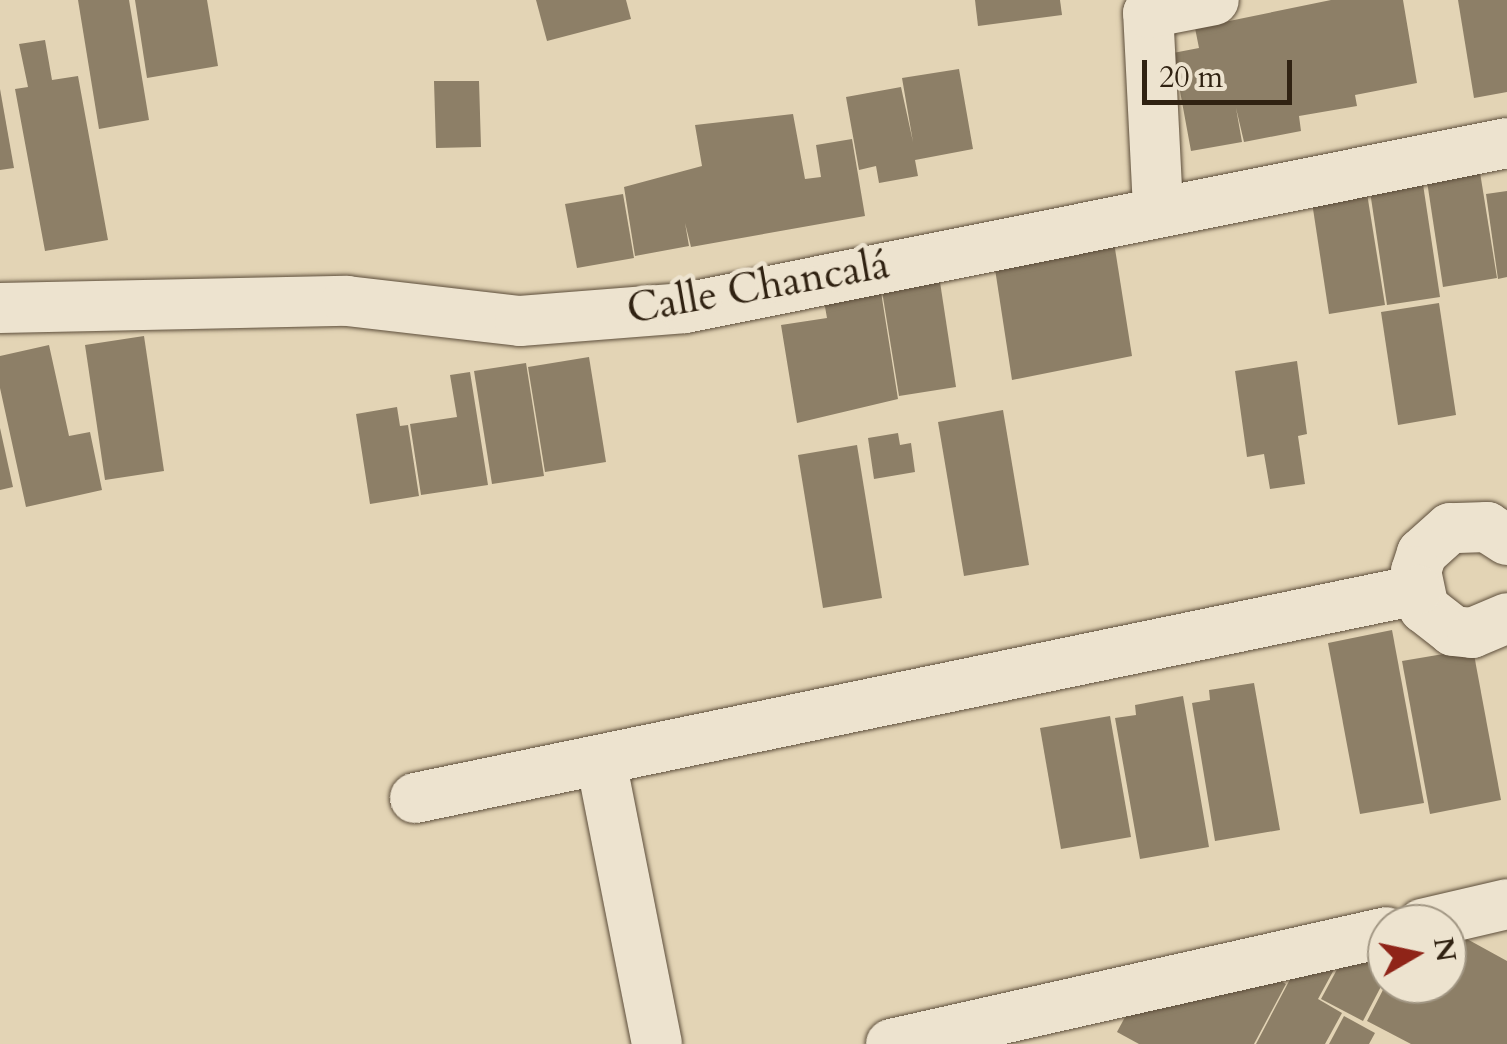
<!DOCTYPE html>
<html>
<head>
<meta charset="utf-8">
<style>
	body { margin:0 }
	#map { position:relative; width:1507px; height:1044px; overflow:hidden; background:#e3d4b5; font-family:Cardo,serif }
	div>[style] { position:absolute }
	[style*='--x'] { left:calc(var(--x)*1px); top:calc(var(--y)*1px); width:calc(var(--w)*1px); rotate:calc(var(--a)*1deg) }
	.building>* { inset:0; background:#8d7f67 }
	.roads { filter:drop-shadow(0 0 2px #5d4e3b) drop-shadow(0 0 2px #5d4e3b) }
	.street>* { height:50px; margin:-25px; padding:0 25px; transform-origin:25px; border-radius:25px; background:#ede3cf }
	span { translate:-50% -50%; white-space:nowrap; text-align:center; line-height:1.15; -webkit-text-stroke:9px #ede3cf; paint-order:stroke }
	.street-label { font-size:42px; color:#302212 }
	.north { position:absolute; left:1367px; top:904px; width:100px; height:100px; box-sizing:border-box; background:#ede3cf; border:2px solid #a19683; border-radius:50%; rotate:81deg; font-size:28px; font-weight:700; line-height:40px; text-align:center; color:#302212 }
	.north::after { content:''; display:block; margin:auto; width:35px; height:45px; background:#8f2418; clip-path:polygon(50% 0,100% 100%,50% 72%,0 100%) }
	.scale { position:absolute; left:1142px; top:60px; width:150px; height:45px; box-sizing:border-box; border:5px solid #302212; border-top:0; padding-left:12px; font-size:30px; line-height:35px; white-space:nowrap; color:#302212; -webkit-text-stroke:8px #ede3cf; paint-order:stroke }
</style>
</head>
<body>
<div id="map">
	<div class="building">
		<div style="clip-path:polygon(78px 0,129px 0,149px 120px,99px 129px)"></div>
		<div style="clip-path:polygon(135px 0,207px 0,218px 66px,147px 78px)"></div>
		<div style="clip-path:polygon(536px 0,626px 0,631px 19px,547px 41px)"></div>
		<div style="clip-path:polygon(975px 0,1060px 0,1062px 15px,978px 26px)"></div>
		<div style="clip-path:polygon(1331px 0,1403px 0,1417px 83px,1355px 95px,1357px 106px,1299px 116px,1301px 131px,1244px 142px,1236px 108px,1242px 142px,1191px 151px,1173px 53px,1199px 48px,1195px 28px)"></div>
		<div style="clip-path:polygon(1458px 0,1507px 0,1507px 92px,1474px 98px)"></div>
		<div style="clip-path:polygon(45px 40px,52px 80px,78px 76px,108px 240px,45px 251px,15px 89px,28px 87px,19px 44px)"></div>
		<div style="clip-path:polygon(959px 69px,973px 149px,915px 160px,918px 176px,879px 183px,876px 166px,859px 170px,846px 97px,901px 87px,913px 142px,902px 78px)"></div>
		<div style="clip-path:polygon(434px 81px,479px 81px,481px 147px,436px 148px)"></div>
		<div style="clip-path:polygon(0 89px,14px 168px,0 170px)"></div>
		<div style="clip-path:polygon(793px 114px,805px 179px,821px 177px,816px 145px,852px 139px,865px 216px,691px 247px,685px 223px,689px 246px,635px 256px,624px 187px,702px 166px,695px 125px)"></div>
		<div style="clip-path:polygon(1478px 160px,1497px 278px,1443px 287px,1425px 168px)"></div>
		<div style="clip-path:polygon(1421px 171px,1440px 297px,1387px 305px,1368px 178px)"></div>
		<div style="clip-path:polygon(1365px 181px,1385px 305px,1329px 314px,1310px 189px)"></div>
		<div style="clip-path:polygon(1507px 191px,1507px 277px,1498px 279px,1486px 194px)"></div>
		<div style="clip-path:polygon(623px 194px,634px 258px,577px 268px,565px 204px)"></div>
		<div style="clip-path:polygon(1113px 236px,1132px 356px,1012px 380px,995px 269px)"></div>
		<div style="clip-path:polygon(940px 282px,956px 387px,899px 396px,882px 291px)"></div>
		<div style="clip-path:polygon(881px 292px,898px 399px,797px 423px,781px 325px,827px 318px,824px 301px)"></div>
		<div style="clip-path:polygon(1439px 303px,1456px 415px,1398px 425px,1381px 312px)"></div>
		<div style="clip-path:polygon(144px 336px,164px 471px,105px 480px,85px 345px)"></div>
		<div style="clip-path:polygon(49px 345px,69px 436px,90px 432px,102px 490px,26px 507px,0 388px,0 356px)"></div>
		<div style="clip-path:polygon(589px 357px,606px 462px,545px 472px,528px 367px)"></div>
		<div style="clip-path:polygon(1297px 361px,1307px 434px,1298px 436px,1305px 484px,1270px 489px,1264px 454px,1247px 457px,1235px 371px)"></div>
		<div style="clip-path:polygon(526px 363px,544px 476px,492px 484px,474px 371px)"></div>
		<div style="clip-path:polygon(470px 372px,488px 485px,421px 495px,410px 424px,457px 417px,450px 375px)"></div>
		<div style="clip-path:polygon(397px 407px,400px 426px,408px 425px,419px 496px,370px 504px,356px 414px)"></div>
		<div style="clip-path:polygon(1003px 410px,1029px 565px,964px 576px,938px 422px)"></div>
		<div style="clip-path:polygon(0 428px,13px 487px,0 490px)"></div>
		<div style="clip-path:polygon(898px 433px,900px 445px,911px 443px,915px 472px,874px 479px,868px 438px)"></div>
		<div style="clip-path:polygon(857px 445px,882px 598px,823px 608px,798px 455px)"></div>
		<div style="clip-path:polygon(1392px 630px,1424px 803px,1360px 814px,1328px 643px)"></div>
		<div style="clip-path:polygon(1473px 649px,1501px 800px,1430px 814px,1402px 661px)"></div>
		<div style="clip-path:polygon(1254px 683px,1280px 830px,1215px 841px,1192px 703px,1210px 700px,1209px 690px)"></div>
		<div style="clip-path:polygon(1183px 696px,1209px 847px,1140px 859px,1115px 718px,1136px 715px,1135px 705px)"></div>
		<div style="clip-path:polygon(1110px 716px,1131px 837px,1061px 849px,1040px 728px)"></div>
		<div style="clip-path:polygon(1447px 928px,1507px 961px,1507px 1044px,1411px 1044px,1367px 1021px,1386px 984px,1447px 984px)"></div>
		<div style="clip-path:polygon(1387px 948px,1387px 975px,1363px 1021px,1321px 999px,1347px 951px)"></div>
		<div style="clip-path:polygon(1337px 964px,1318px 999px,1342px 1013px,1325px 1044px,1256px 1044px,1297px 966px)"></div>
		<div style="clip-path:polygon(1264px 972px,1286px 984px,1254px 1044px,1139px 1044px,1117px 1032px,1132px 1004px)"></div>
		<div style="clip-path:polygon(1344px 1016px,1375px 1033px,1369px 1044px,1329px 1044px)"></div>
	</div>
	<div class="roads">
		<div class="street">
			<div style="--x:1158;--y:208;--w:195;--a:-92.9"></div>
			<div style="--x:1148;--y:13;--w:67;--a:-11.1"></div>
			<div style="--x:0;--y:308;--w:347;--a:-1.2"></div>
			<div style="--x:347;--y:301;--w:174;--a:6.6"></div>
			<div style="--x:520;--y:321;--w:166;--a:-4.5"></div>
			<div style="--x:685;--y:308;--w:838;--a:-11.35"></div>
			<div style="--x:1507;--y:540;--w:24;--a:-147"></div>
			<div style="--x:1487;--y:527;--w:37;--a:178"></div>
			<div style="--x:1450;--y:528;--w:38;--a:138"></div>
			<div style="--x:1422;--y:553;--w:19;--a:108"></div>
			<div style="--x:1416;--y:571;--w:38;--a:78"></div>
			<div style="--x:1424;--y:608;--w:37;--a:38"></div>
			<div style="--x:1453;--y:631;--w:19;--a:6"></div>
			<div style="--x:1472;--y:633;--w:38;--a:-23"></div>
			<div style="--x:601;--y:761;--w:288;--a:78.8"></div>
			<div style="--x:415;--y:798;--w:1023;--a:-11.73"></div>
			<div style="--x:1422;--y:924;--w:87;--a:-13.2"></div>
			<div style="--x:891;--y:1044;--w:508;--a:-12.72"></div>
		</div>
	</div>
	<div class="street-label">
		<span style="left:758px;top:287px;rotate:-10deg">Calle Chancalá</span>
	</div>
	<div class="north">N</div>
	<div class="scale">20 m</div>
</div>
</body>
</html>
